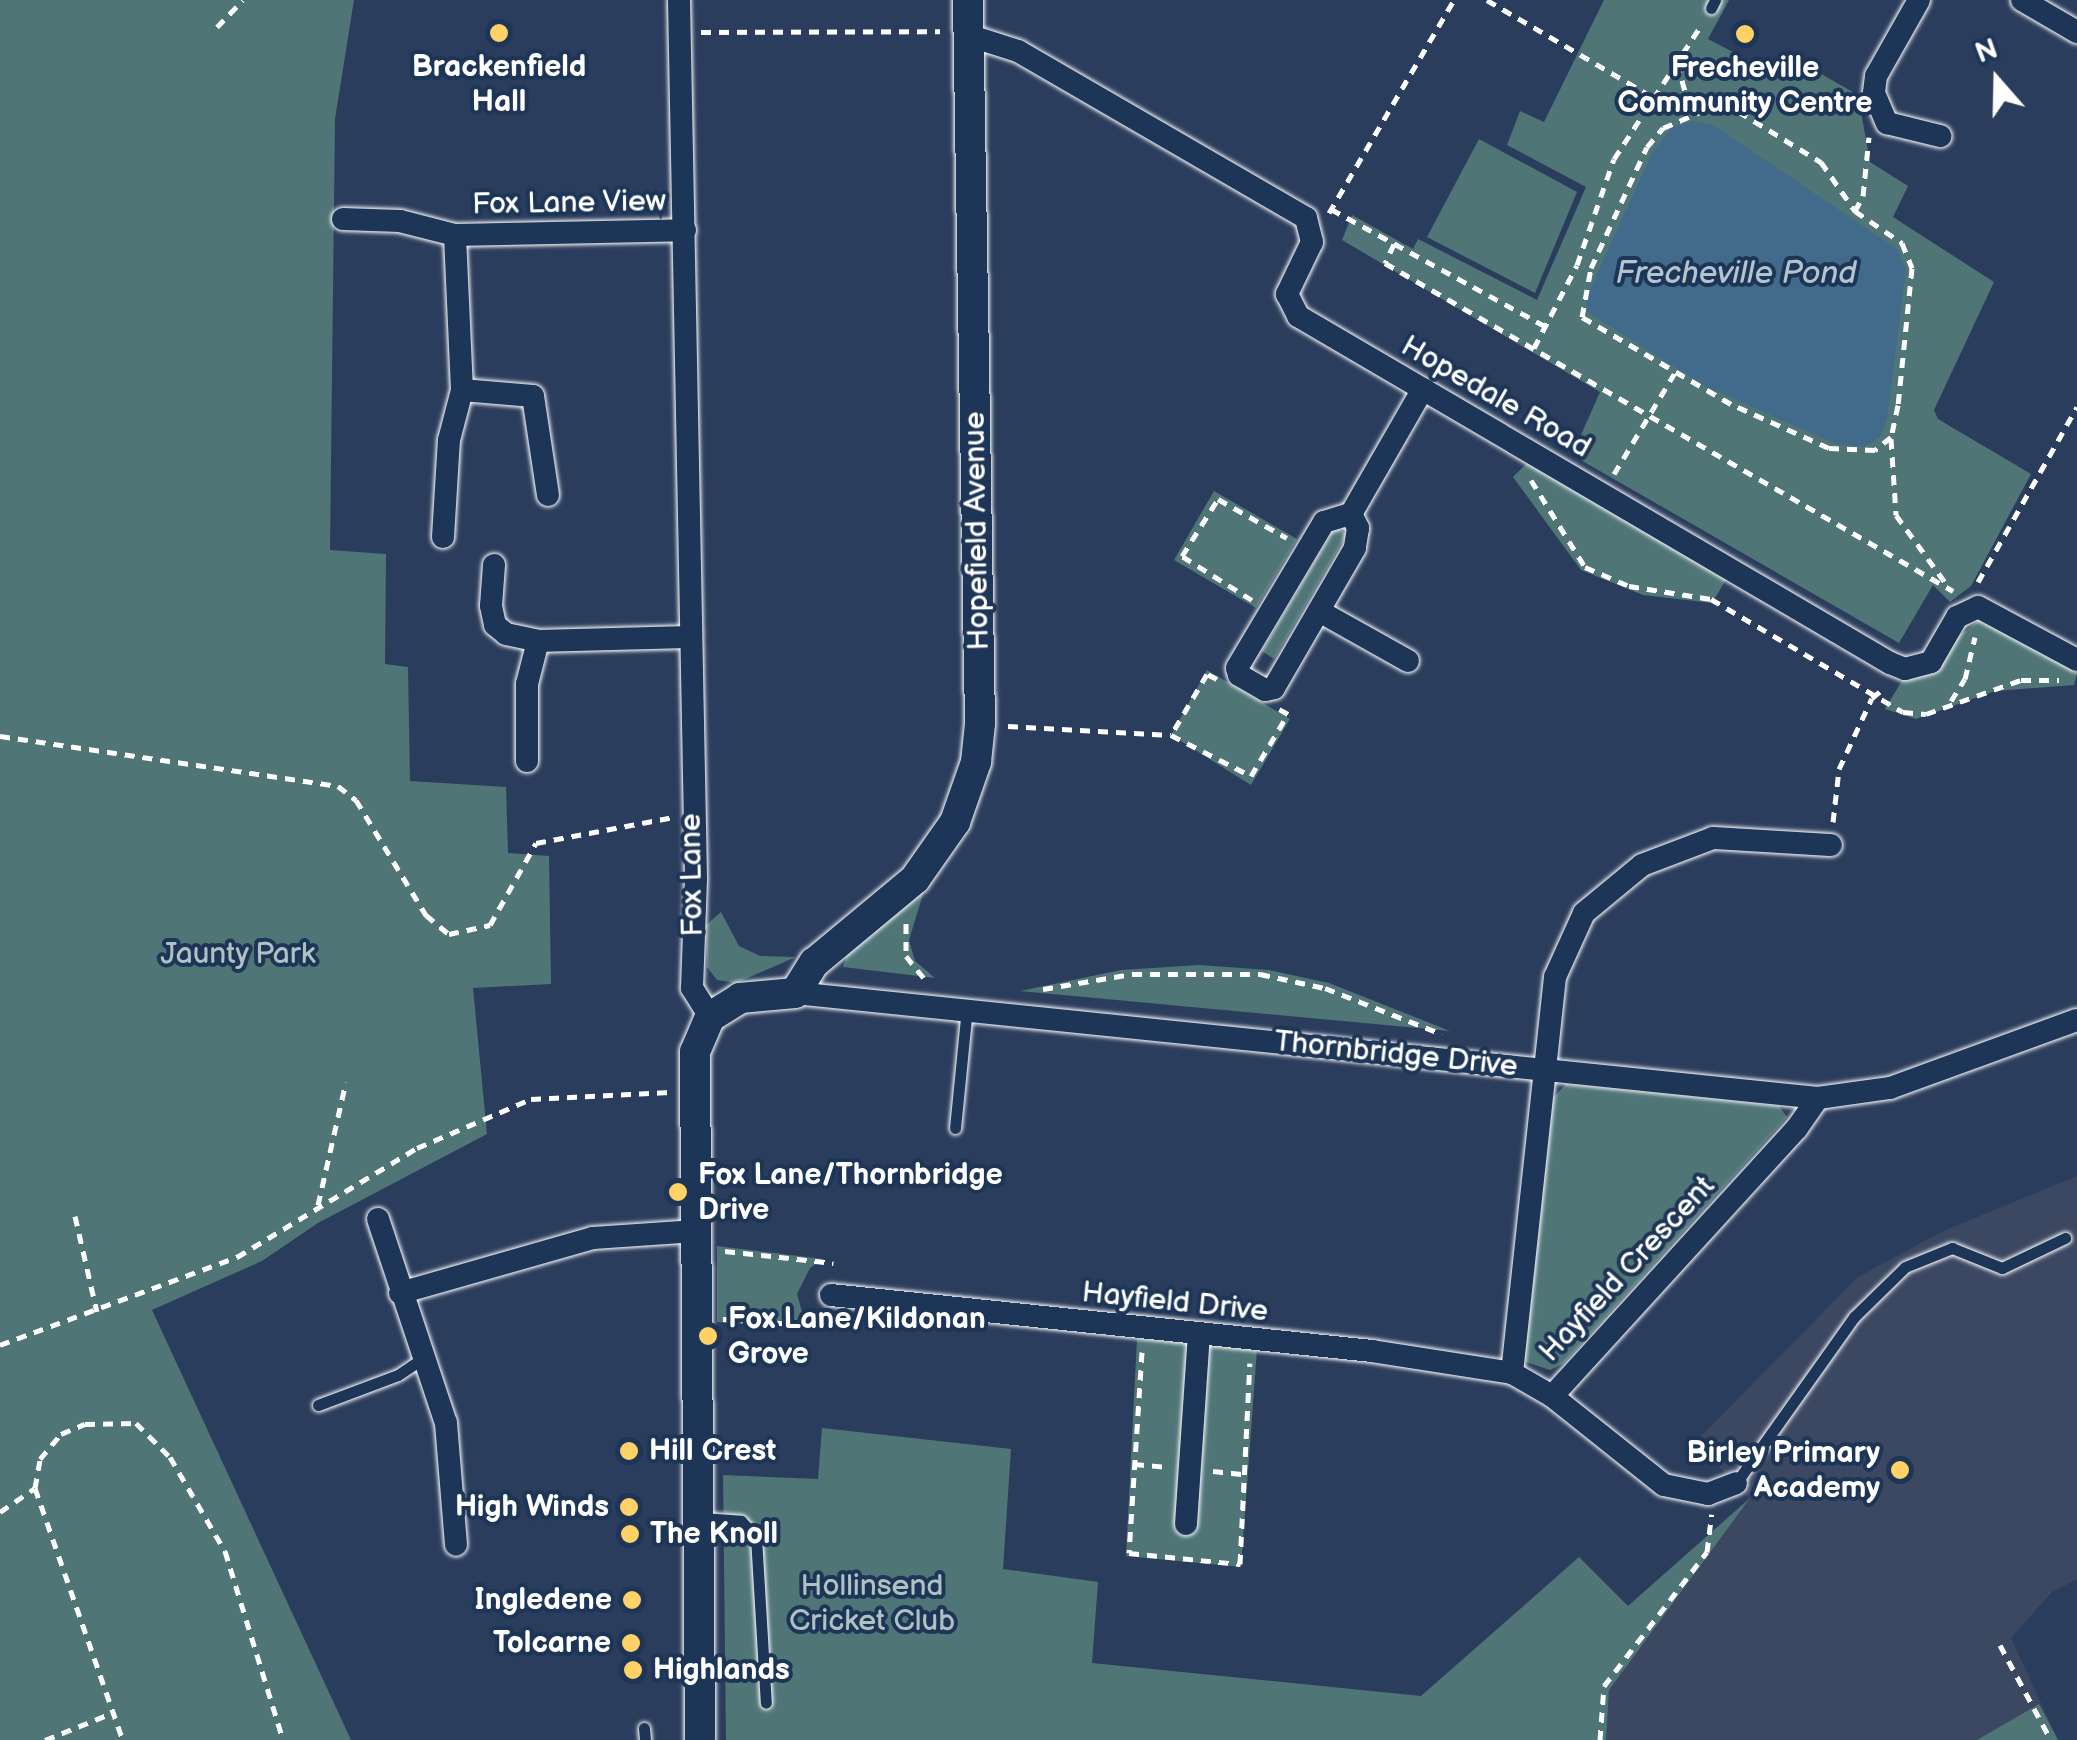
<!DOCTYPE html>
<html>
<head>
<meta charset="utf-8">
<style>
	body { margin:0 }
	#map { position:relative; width:2077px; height:1740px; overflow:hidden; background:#2b3d5c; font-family:"Balsamiq Sans",sans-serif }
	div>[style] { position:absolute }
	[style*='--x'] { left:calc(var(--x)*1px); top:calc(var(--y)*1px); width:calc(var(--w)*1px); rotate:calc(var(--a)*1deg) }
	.built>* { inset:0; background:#3c4762 }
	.green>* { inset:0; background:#4f7577 }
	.water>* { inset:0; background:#426a8a }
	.path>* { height:5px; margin-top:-2.5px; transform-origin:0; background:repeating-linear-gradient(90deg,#fff 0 10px,transparent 0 18px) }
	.roads { filter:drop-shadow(0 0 2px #fff) drop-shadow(0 0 2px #fff) }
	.service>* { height:11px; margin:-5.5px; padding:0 5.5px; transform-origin:5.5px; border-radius:5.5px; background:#1d3557 }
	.minor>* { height:22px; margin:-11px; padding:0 11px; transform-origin:11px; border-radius:11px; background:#1d3557 }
	.tertiary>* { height:30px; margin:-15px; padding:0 15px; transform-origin:15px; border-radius:15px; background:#1d3557 }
	.dots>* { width:28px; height:28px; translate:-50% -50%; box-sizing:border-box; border:5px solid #1d3557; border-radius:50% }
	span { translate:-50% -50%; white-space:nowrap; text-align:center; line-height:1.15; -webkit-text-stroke:8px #1d3557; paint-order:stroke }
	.poi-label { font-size:30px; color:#fff; font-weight:700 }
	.left { translate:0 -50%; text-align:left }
	.right { translate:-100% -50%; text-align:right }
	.street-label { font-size:30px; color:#fff }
	.park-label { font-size:30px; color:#b0c1c2 }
	.water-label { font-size:32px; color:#b3c3d0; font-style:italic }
	.north { position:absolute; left:1947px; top:30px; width:100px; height:100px; -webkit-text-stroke:8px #1d3557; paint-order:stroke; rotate:340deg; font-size:28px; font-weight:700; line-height:40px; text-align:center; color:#fff }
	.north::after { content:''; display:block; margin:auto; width:35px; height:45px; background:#fff; clip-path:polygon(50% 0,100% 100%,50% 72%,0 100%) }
</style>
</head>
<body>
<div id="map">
	<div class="built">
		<div style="clip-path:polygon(2077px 1176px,2077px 1579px,2052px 1592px,2011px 1638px,2058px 1740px,1606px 1740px,1609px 1690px,1749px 1498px,1695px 1442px,1858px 1277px,1943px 1231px)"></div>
	</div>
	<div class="green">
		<div style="clip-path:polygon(0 0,354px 0,335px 119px,330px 550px,386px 554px,385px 664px,408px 667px,410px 781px,506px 787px,508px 853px,549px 856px,551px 984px,473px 988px,487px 1134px,318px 1223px,262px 1261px,152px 1310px,351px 1740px,0 1740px)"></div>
		<div style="clip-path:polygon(1604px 0,1729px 0,1708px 39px,1779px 76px,1790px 56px,1858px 95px,1870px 162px,1908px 186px,1893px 217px,1994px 282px,1934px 410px,1938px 419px,2031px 474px,1971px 586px,1950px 602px,1933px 585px,1899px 643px,1572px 455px,1600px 392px,1342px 240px,1352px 215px,1413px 249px,1418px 239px,1537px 300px,1586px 187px,1507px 145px,1520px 111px,1544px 122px)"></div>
		<div style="clip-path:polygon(1479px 139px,1577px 192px,1535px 293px,1427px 237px)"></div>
		<div style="clip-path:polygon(1529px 461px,1727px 578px,1712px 603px,1643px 595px,1581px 570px,1513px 477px)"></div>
		<div style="clip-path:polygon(1214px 491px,1297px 539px,1256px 608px,1174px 560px)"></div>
		<div style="clip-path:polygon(1335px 527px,1347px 534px,1274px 659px,1262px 651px)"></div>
		<div style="clip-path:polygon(1981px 619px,2077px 673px,2074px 685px,1995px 691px,1916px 719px,1885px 709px,1903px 679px)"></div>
		<div style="clip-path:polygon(1207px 670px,1290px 719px,1251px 785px,1171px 735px)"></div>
		<div style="clip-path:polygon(924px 891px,909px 940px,915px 961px,935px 978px,843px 967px,848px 952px)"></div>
		<div style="clip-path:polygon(721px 912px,739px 946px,760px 956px,796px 957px,736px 983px,717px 980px,707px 967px,706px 925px)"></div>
		<div style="clip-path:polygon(1199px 965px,1269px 970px,1329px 983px,1450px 1031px,1020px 991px,1121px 970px)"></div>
		<div style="clip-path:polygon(1566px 1084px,1779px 1106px,1787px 1117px,1563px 1364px,1550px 1370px,1526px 1362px,1523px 1355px,1552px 1099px)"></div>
		<div style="clip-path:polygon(717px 1246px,823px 1259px,810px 1268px,797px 1294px,803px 1315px,816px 1328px,717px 1322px)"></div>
		<div style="clip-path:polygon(1137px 1339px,1257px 1349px,1241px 1567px,1126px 1556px)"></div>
		<div style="clip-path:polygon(822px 1428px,1011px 1449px,1003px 1569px,1098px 1582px,1092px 1663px,1421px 1696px,1579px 1557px,1628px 1606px,1750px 1498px,1609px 1690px,1606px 1740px,726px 1740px,723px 1475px,818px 1479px)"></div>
		<div style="clip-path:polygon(2039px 1704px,2058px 1740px,1977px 1740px)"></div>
	</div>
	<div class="water">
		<div style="clip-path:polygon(1692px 121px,1713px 125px,1897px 249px,1906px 269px,1887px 419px,1880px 437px,1864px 447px,1836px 444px,1703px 385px,1586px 311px,1586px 298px,1653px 151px,1672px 128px)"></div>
	</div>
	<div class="path">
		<div style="--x:1487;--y:0;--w:196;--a:30.4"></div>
		<div style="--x:217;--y:27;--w:37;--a:-46"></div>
		<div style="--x:701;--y:32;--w:239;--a:-0.2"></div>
		<div style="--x:1677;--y:63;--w:51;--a:74.1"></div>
		<div style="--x:1723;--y:102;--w:115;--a:31.5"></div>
		<div style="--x:1821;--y:162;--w:60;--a:55.2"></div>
		<div style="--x:1855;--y:211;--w:57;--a:34.2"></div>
		<div style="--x:1902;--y:243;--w:27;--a:68"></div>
		<div style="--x:1912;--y:268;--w:138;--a:95.8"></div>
		<div style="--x:1898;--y:405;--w:33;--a:102"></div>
		<div style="--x:1891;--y:437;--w:21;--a:141"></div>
		<div style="--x:1875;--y:450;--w:46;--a:-177.5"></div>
		<div style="--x:1829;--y:448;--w:107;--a:-155.8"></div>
		<div style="--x:1731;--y:404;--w:173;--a:-149.7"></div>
		<div style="--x:1582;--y:317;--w:50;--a:-79.6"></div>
		<div style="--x:1591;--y:268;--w:133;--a:-65.2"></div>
		<div style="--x:1647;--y:147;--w:25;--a:-50"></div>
		<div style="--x:1663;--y:128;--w:65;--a:-23.4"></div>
		<div style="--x:1331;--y:209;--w:244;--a:28.7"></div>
		<div style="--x:1855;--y:211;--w:17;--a:-62"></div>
		<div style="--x:1863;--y:196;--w:59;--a:-84.2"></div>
		<div style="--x:1329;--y:213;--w:247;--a:-59.6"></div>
		<div style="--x:1394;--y:244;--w:21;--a:115"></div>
		<div style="--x:1385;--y:263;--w:656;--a:30"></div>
		<div style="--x:1534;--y:348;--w:93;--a:-62.6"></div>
		<div style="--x:1577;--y:265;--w:112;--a:-70.8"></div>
		<div style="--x:1614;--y:159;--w:161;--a:-56.9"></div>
		<div style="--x:1891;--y:439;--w:76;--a:86.2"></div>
		<div style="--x:1896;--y:515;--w:87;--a:53.9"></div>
		<div style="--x:1614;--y:474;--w:117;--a:-59"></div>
		<div style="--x:1531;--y:480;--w:102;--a:58.2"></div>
		<div style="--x:1585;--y:567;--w:48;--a:23.4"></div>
		<div style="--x:1629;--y:586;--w:83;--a:9"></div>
		<div style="--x:1711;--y:599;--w:223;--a:30.5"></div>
		<div style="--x:1903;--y:712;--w:23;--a:5"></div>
		<div style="--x:1926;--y:714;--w:101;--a:-19.7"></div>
		<div style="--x:2021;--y:680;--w:38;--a:0"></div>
		<div style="--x:1978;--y:582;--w:201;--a:-60.5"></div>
		<div style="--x:1252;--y:600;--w:83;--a:-147.8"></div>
		<div style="--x:1182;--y:556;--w:67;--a:-57.7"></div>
		<div style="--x:1218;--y:499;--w:79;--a:29.5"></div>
		<div style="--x:1217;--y:679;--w:11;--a:-153"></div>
		<div style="--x:1207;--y:674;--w:71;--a:120.5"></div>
		<div style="--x:1171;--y:735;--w:90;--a:27.1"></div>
		<div style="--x:1251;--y:776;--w:72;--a:-59.2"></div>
		<div style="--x:1288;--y:714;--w:10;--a:-151"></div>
		<div style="--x:1951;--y:701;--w:26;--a:-58"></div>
		<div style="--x:1965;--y:679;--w:43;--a:-76.6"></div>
		<div style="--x:1008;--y:726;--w:163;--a:3.2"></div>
		<div style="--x:0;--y:736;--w:342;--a:8.4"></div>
		<div style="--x:338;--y:786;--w:23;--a:38"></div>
		<div style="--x:356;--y:800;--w:135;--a:58.7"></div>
		<div style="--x:426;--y:915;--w:30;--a:40"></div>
		<div style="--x:449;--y:934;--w:42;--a:-12.4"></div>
		<div style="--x:490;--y:925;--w:94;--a:-60.7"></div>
		<div style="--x:536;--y:843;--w:139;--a:-10.7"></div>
		<div style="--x:1833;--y:822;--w:53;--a:-83.5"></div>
		<div style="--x:1839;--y:769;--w:78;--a:-65.1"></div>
		<div style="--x:1872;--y:698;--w:17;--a:-40"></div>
		<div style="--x:906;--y:923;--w:33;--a:90"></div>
		<div style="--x:906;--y:956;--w:28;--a:51"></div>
		<div style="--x:1043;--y:989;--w:90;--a:-9.6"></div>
		<div style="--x:1132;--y:974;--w:128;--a:0"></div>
		<div style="--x:1260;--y:974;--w:66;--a:12.2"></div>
		<div style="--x:1325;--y:988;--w:126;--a:21.5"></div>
		<div style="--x:318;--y:1205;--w:126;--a:-77.2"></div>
		<div style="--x:75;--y:1216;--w:98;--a:77.1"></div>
		<div style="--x:725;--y:1251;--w:109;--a:6.3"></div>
		<div style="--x:723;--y:1319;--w:102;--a:3.9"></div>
		<div style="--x:0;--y:1345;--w:253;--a:-20.4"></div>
		<div style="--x:237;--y:1257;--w:210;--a:-31.2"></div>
		<div style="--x:417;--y:1148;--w:124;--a:-23.3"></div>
		<div style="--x:531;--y:1099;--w:139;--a:-2.9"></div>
		<div style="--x:1142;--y:1352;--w:201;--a:93.7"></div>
		<div style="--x:1129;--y:1553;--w:112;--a:5.7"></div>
		<div style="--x:1240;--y:1564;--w:201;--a:-87.2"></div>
		<div style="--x:1134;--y:1464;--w:33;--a:5"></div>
		<div style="--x:1213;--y:1471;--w:31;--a:6"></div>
		<div style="--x:35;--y:1488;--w:267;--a:70.8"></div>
		<div style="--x:0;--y:1512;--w:42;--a:-34.4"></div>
		<div style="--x:35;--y:1488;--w:29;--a:-80"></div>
		<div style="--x:40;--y:1459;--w:33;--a:-50"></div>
		<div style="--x:61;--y:1434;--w:26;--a:-23"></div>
		<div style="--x:85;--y:1424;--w:51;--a:-1.1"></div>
		<div style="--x:136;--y:1423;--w:48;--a:45"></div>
		<div style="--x:170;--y:1457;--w:109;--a:59.7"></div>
		<div style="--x:225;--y:1551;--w:198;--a:72.9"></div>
		<div style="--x:2000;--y:1645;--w:108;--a:61.8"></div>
		<div style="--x:45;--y:1740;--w:72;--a:-21.9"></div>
		<div style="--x:1600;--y:1740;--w:54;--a:-85.8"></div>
		<div style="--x:1604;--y:1686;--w:169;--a:-52.5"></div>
		<div style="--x:1707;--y:1552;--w:38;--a:-83"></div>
	</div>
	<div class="roads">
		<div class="service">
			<div style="--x:1711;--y:8;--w:9;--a:-63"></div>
			<div style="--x:955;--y:1128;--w:121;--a:-84.3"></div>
			<div style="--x:318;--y:1405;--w:85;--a:-20.6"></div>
			<div style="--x:398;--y:1375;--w:27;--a:-34"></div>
			<div style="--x:1736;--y:1483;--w:204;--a:-54.6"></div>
			<div style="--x:1854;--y:1317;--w:71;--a:-44.4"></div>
			<div style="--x:1905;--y:1267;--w:51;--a:-22"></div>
			<div style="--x:1952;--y:1248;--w:54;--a:21.8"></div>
			<div style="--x:2002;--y:1268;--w:70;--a:-25.5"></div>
			<div style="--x:702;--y:1518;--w:39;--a:4"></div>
			<div style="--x:741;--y:1521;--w:22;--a:47"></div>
			<div style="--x:756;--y:1537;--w:166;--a:86.6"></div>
			<div style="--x:644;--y:1728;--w:12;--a:85"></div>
		</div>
		<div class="minor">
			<div style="--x:679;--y:0;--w:879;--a:88.89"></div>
			<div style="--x:696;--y:879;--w:109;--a:92.1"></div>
			<div style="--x:692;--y:988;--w:34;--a:58"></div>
			<div style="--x:1919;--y:0;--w:87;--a:119.5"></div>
			<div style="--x:1876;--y:76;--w:17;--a:97"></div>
			<div style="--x:1874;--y:93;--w:33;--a:67"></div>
			<div style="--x:1887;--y:123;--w:55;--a:13.8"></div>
			<div style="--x:2022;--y:0;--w:64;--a:30.2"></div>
			<div style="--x:968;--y:35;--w:52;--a:17.7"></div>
			<div style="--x:1018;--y:51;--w:333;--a:30.1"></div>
			<div style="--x:1306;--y:218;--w:25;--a:76"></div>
			<div style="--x:1312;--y:242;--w:58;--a:115.7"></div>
			<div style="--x:1287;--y:294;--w:25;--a:63"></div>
			<div style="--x:1298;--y:316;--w:686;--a:30.38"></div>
			<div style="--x:1890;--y:663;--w:16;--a:22"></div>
			<div style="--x:1905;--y:669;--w:27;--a:-15"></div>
			<div style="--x:1931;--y:662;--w:52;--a:-60"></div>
			<div style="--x:1957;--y:617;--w:23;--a:-25"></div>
			<div style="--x:1978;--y:607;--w:112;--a:28.2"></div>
			<div style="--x:343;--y:219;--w:57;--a:2"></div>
			<div style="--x:400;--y:221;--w:57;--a:14.3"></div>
			<div style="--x:455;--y:235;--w:230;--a:-1.2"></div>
			<div style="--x:462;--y:390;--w:71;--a:4.8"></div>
			<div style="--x:533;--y:396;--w:100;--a:81.4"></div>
			<div style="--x:1351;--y:514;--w:16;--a:63"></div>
			<div style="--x:1358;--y:528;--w:20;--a:99"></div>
			<div style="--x:1355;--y:548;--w:162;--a:120.1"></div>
			<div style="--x:1274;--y:688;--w:9;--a:167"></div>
			<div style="--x:1265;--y:690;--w:30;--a:-150"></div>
			<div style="--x:1239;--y:675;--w:7;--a:-106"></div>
			<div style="--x:1237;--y:668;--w:170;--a:-59.2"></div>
			<div style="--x:1324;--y:522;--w:28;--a:-17"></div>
			<div style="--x:1351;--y:514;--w:144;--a:-60.1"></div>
			<div style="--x:443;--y:537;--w:97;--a:-86.5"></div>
			<div style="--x:449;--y:440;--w:52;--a:-75.4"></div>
			<div style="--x:462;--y:390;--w:155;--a:-92.6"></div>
			<div style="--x:494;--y:565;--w:41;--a:94.2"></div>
			<div style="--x:491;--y:606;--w:19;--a:78"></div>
			<div style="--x:495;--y:625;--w:14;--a:39"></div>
			<div style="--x:506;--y:634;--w:33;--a:12"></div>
			<div style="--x:538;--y:641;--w:149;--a:-1.5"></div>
			<div style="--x:1319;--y:611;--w:102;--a:29.3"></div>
			<div style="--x:527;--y:761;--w:77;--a:-90"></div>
			<div style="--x:527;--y:684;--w:44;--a:-75.7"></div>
			<div style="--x:795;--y:993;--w:1028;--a:5.86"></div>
			<div style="--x:1818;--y:1098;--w:73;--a:-7.9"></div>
			<div style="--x:1890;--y:1088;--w:199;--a:-20"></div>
			<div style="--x:1818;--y:1098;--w:37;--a:125"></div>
			<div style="--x:1797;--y:1128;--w:363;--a:132.4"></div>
			<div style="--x:1552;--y:1396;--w:46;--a:-150.1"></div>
			<div style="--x:1512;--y:1373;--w:398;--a:-83.8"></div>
			<div style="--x:1555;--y:977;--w:70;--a:-65.6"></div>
			<div style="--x:1584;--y:913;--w:75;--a:-39.6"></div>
			<div style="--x:1642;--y:865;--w:76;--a:-20.8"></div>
			<div style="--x:1713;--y:838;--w:118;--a:3.4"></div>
			<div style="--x:378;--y:1219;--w:215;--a:71.6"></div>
			<div style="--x:446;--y:1423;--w:122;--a:85.3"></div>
			<div style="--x:400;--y:1293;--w:201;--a:-15.9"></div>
			<div style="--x:593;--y:1238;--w:103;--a:-3.9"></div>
			<div style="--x:831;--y:1295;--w:544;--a:5.91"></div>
			<div style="--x:1372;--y:1351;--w:142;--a:8.9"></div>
			<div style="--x:1552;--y:1396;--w:143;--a:38.5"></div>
			<div style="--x:1664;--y:1485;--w:45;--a:11.6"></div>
			<div style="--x:1708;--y:1494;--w:30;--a:-21"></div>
			<div style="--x:1186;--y:1524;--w:189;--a:-86.1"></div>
		</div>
		<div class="tertiary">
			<div style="--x:700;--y:1740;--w:688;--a:-90.42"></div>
			<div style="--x:695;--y:1052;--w:38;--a:-67"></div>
			<div style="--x:710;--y:1017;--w:36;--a:-32"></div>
			<div style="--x:740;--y:998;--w:55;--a:-5.2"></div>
			<div style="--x:795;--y:993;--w:36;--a:-58"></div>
			<div style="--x:814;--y:963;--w:131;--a:-39.7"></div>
			<div style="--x:915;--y:879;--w:70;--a:-54.9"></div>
			<div style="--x:955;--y:822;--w:64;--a:-70.7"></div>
			<div style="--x:976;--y:762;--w:38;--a:-84"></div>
			<div style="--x:980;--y:724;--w:724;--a:-90.95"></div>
		</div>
	</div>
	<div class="dots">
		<div style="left:499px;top:33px;background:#ffd166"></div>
		<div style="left:1745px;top:34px;background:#ffd166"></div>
		<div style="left:678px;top:1192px;background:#ffd166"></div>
		<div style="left:708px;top:1336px;background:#ffd166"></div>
		<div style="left:629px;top:1451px;background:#ffd166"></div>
		<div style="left:1900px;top:1470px;background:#ffd166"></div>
		<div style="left:629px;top:1507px;background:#ffd166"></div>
		<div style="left:630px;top:1534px;background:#ffd166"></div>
		<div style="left:632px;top:1600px;background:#ffd166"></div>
		<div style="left:631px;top:1643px;background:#ffd166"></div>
		<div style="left:633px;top:1670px;background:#ffd166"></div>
	</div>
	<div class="poi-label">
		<span style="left:499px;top:84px">Brackenfield<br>Hall</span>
		<span style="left:1745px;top:85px">Frecheville<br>Community Centre</span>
		<span class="left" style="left:698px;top:1192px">Fox Lane/Thornbridge<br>Drive</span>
		<span class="left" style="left:728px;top:1336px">Fox Lane/Kildonan<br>Grove</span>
		<span class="left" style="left:649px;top:1451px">Hill Crest</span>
		<span class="right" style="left:1880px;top:1470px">Birley Primary<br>Academy</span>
		<span class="right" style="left:609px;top:1507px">High Winds</span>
		<span class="left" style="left:650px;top:1534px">The Knoll</span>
		<span class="right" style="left:612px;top:1600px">Ingledene</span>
		<span class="right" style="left:611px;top:1643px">Tolcarne</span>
		<span class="left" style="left:653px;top:1670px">Highlands</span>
	</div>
	<div class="street-label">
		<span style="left:569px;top:203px;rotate:-1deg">Fox Lane View</span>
		<span style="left:1496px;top:397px;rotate:30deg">Hopedale Road</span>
		<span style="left:977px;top:531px;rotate:-91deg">Hopefield Avenue</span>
		<span style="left:692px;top:875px;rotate:-91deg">Fox Lane</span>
		<span style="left:1396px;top:1054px;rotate:6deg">Thornbridge Drive</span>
		<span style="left:1627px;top:1269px;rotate:-47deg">Hayfield Crescent</span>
		<span style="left:1175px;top:1302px;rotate:6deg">Hayfield Drive</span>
	</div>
	<div class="park-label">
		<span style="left:238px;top:954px">Jaunty Park</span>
		<span style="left:872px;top:1603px">Hollinsend<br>Cricket Club</span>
	</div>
	<div class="water-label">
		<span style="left:1736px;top:274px">Frecheville Pond</span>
	</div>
	<div class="north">N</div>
</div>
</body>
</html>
